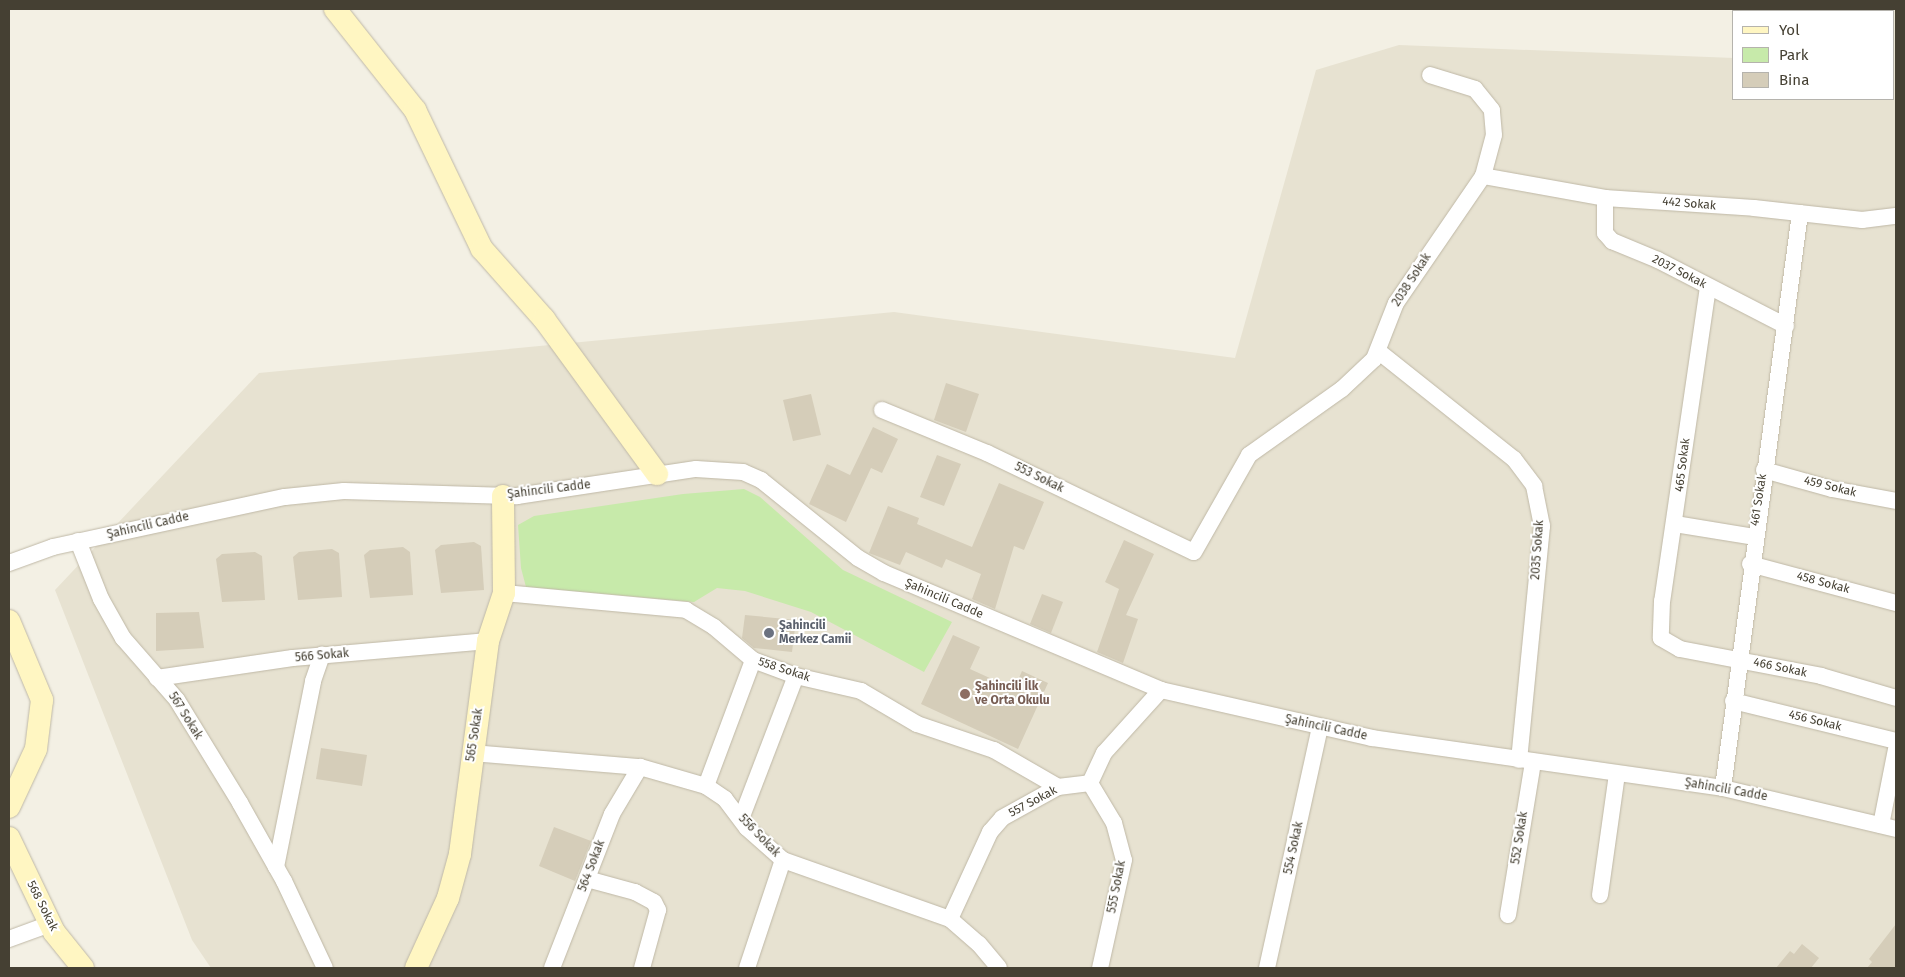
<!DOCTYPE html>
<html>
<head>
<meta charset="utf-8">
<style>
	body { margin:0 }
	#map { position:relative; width:1905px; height:977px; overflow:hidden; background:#f3f0e4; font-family:"Fira Sans",sans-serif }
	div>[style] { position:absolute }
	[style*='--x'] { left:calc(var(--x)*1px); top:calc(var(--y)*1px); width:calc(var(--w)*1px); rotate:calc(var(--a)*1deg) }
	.residential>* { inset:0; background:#e7e2d1 }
	.green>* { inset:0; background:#c7eaaa }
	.building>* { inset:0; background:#d5cdb9 }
	.roads { filter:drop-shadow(0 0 1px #bfb8a6) drop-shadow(0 0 1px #bfb8a6) }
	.street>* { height:16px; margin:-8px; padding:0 8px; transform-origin:8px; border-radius:8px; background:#fff }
	.secondary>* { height:22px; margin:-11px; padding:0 11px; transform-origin:11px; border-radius:11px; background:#fff6c2 }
	.dots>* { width:14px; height:14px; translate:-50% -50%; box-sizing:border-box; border:2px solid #fff; border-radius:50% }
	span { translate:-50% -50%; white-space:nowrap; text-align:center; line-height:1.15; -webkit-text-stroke:4px #fff; paint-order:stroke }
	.street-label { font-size:12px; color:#454033 }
	.worship-label { font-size:12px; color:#5b616d; font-weight:700 }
	.left { translate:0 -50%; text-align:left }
	.education-label { font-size:12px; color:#785e54; font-weight:700 }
	.frame { position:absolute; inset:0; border:10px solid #454033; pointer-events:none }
	.legend { position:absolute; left:1732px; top:10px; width:162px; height:90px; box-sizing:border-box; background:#fff; border:1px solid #b5b3ad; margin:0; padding:6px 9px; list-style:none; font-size:15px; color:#454033 }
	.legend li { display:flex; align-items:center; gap:10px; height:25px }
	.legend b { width:25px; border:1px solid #b5b3ad }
</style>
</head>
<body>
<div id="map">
	<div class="residential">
		<div style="clip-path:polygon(1799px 9px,1896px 9px,1896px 968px,211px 968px,192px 940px,55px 590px,259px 373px,894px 312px,1235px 358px,1316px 70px,1399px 45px,1734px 58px,1734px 99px,1894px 99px,1894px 11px)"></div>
	</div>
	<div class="green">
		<div style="clip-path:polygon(744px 489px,760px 497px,843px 570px,952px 622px,924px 672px,811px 612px,745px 591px,717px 588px,694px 602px,526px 587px,521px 568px,518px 525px,534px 516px,683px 494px)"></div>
	</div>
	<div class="building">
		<div style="clip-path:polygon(946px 383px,979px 394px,966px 432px,934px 420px)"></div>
		<div style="clip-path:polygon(811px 394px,821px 435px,793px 441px,783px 400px)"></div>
		<div style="clip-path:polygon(873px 427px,898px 439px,882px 473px,871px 468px,846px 522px,809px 504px,827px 464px,850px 475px)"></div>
		<div style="clip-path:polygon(937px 455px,961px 464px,944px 506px,920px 497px)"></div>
		<div style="clip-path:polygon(999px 483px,1044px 502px,1024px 550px,1014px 546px,995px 609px,972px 599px,981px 574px,946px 559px,942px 568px,906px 552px,900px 565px,869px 553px,888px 506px,919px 518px,917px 524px,972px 547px)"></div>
		<div style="clip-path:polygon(1124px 540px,1154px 554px,1126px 615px,1138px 619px,1123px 663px,1097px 652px,1119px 589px,1105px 582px)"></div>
		<div style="clip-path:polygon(474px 542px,481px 546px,484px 590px,441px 593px,435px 550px,441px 545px)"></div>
		<div style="clip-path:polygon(403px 547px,410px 552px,413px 595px,370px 598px,364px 555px,370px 550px)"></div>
		<div style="clip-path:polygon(332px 549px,339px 553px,342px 597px,298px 600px,293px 557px,299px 552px)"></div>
		<div style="clip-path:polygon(255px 552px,262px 556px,265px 600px,222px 602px,216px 559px,222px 554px)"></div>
		<div style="clip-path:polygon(1042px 594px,1063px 602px,1051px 633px,1030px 624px)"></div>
		<div style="clip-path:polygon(199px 612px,204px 648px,156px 651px,156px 613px)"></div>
		<div style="clip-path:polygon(745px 615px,796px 620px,792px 652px,754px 648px,742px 638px)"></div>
		<div style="clip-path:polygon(953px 635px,980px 647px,970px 669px,1014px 689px,1022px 671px,1048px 683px,1018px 749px,921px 704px)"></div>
		<div style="clip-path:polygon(321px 748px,367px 755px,362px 786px,316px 779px)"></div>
		<div style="clip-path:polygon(554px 827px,591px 841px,575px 881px,539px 866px)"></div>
		<div style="clip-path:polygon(1896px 924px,1896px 968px,1867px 968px,1872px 962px,1869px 959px)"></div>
		<div style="clip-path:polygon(1802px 944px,1819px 958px,1811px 968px,1776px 968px,1790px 951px,1794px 954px)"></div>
	</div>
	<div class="roads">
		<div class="street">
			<div style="--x:1483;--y:176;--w:124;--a:10.2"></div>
			<div style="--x:1605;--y:198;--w:149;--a:3.8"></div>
			<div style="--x:1754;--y:208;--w:109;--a:6.3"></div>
			<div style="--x:1862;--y:220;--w:34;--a:-7"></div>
			<div style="--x:1605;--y:198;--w:35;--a:90"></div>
			<div style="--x:1605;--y:233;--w:11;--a:49"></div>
			<div style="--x:1612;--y:241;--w:50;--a:22.4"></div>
			<div style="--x:1658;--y:260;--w:144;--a:27.3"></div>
			<div style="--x:1708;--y:287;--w:317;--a:98.3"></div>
			<div style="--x:1662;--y:601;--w:37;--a:92"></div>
			<div style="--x:1661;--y:638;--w:22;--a:30"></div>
			<div style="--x:1680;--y:649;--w:144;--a:10.8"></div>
			<div style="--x:1821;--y:676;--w:78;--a:16.3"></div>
			<div style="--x:1378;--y:351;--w:174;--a:38.5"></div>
			<div style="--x:1514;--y:459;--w:34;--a:53"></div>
			<div style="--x:1534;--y:486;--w:41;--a:78.7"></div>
			<div style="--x:1542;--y:526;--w:235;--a:95.6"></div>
			<div style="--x:882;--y:410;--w:113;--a:22.3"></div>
			<div style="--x:987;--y:453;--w:229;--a:25.6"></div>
			<div style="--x:1194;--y:552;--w:112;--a:-60.4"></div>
			<div style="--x:1249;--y:455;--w:114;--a:-35.4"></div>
			<div style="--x:1342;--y:389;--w:44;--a:-43.2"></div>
			<div style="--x:1374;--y:359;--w:60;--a:-68.6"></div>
			<div style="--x:1396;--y:303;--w:154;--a:-55.6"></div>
			<div style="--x:1483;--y:176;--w:42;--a:-75"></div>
			<div style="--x:1494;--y:135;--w:25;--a:-95"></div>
			<div style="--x:1492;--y:110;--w:27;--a:-129"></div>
			<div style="--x:1475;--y:89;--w:47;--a:-162.7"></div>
			<div style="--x:1764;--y:470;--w:71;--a:15.6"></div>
			<div style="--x:1832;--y:489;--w:65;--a:10.6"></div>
			<div style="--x:1675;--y:524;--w:80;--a:9.3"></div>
			<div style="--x:78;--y:541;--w:62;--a:68.4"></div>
			<div style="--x:101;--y:599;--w:45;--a:60.6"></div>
			<div style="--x:123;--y:638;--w:82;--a:48.9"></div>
			<div style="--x:177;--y:700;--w:121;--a:58.5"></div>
			<div style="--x:240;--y:803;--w:90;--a:60.6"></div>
			<div style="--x:284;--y:881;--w:96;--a:64.8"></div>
			<div style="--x:9;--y:563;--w:47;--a:-20"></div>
			<div style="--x:53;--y:547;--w:237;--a:-12.2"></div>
			<div style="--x:285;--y:497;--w:59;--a:-5.8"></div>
			<div style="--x:344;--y:491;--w:173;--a:1.7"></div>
			<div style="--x:517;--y:496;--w:181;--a:-8.6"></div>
			<div style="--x:696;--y:469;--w:47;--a:3.7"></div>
			<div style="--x:743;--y:472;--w:20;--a:24"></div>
			<div style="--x:761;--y:480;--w:124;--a:38.8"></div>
			<div style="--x:858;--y:558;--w:30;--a:30"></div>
			<div style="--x:884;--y:573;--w:301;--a:22.9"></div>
			<div style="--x:1161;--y:690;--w:216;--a:12.8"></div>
			<div style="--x:1372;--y:738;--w:355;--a:8.1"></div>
			<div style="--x:1723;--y:788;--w:178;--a:13.3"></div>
			<div style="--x:1750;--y:564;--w:151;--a:15"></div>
			<div style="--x:504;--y:593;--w:183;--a:5.3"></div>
			<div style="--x:686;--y:610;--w:33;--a:31"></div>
			<div style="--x:714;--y:627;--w:51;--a:40.2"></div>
			<div style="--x:753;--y:660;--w:46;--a:20.4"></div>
			<div style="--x:796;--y:676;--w:67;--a:13"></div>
			<div style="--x:861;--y:691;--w:65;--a:30.5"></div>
			<div style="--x:917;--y:724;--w:81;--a:18.7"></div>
			<div style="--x:994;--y:750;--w:74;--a:30"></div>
			<div style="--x:157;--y:678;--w:137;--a:-8.4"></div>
			<div style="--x:293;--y:658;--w:196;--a:-5"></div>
			<div style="--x:1733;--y:701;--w:168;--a:13.8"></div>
			<div style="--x:472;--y:753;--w:169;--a:4.8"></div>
			<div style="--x:640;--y:767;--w:69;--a:16.1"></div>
			<div style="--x:706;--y:786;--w:23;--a:34"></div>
			<div style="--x:725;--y:799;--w:36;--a:53"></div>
			<div style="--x:747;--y:828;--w:48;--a:41.6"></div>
			<div style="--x:783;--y:860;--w:177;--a:19.5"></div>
			<div style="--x:950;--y:919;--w:38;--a:41"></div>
			<div style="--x:979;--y:944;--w:31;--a:50"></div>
			<div style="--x:1090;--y:783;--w:47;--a:59"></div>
			<div style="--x:1114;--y:823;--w:38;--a:75"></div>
			<div style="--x:1124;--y:860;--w:111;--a:102.5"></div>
			<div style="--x:706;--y:786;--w:134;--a:-69.5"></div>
			<div style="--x:1723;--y:788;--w:580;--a:-82.37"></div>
			<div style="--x:741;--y:819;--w:153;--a:-69"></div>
			<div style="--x:1881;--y:825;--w:77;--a:-78.8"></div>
			<div style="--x:276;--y:867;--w:190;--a:-78.7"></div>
			<div style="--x:313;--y:681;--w:28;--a:-71"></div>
			<div style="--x:587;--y:879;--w:50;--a:15.2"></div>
			<div style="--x:635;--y:892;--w:21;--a:28"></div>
			<div style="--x:654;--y:902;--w:9;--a:63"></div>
			<div style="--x:658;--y:910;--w:60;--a:105.4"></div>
			<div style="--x:1600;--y:895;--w:122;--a:-82"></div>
			<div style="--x:1508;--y:915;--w:155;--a:-80.7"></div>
			<div style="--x:950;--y:919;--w:96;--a:-65.3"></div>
			<div style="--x:990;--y:832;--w:18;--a:-49"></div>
			<div style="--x:1002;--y:818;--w:64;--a:-29"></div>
			<div style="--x:1058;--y:787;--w:32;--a:-7"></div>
			<div style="--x:1090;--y:783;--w:33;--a:-65"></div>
			<div style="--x:1104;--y:753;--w:85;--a:-47.9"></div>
			<div style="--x:9;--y:939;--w:44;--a:-20.1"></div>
			<div style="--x:552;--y:968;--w:165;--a:-68.7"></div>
			<div style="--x:612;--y:814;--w:55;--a:-59.2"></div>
			<div style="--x:747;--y:968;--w:114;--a:-71.6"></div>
			<div style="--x:1267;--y:968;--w:247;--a:-77.6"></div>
		</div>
		<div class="secondary">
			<div style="--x:335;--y:9;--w:129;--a:51.6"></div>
			<div style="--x:415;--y:110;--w:154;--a:64.3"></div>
			<div style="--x:482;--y:249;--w:94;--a:48.5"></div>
			<div style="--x:544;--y:319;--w:192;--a:53.9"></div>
			<div style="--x:9;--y:621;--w:86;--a:67.3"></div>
			<div style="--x:42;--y:700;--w:49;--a:97"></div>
			<div style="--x:36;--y:749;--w:64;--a:115"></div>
			<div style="--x:9;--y:838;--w:104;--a:64.4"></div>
			<div style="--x:54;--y:932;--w:46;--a:51.1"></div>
			<div style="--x:416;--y:968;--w:77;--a:-65.4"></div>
			<div style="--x:448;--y:898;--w:46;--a:-74.7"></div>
			<div style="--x:460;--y:854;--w:215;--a:-82.5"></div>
			<div style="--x:488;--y:641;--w:51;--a:-71.6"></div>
			<div style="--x:504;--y:593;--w:97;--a:-90.6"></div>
		</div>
	</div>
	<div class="dots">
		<div style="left:769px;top:633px;background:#6b7280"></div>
		<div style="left:965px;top:694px;background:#8d6e63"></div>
	</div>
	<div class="street-label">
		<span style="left:1689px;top:204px;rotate:5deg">442 Sokak</span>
		<span style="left:1679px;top:272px;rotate:27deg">2037 Sokak</span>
		<span style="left:1412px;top:280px;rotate:-57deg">2038 Sokak</span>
		<span style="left:1683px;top:465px;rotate:-83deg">465 Sokak</span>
		<span style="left:1039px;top:478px;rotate:26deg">553 Sokak</span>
		<span style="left:1830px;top:487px;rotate:14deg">459 Sokak</span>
		<span style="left:549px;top:490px;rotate:-7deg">Şahincili Cadde</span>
		<span style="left:1759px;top:500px;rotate:-81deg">461 Sokak</span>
		<span style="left:148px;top:526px;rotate:-13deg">Şahincili Cadde</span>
		<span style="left:1538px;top:550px;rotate:-86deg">2035 Sokak</span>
		<span style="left:1823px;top:583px;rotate:15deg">458 Sokak</span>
		<span style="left:944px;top:599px;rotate:23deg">Şahincili Cadde</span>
		<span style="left:322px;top:656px;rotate:-5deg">566 Sokak</span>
		<span style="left:1780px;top:668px;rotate:12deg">466 Sokak</span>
		<span style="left:784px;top:670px;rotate:18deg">558 Sokak</span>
		<span style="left:185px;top:716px;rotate:58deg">567 Sokak</span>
		<span style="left:1815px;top:721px;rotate:14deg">456 Sokak</span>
		<span style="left:1326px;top:728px;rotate:12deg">Şahincili Cadde</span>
		<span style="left:475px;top:735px;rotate:-81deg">565 Sokak</span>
		<span style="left:1726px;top:790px;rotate:10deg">Şahincili Cadde</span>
		<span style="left:1033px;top:802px;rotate:-28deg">557 Sokak</span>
		<span style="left:759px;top:836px;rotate:46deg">556 Sokak</span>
		<span style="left:1520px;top:838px;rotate:-81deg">552 Sokak</span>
		<span style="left:1294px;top:848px;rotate:-78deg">554 Sokak</span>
		<span style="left:592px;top:866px;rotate:-69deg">564 Sokak</span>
		<span style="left:1117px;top:887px;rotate:-79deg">555 Sokak</span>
		<span style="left:42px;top:906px;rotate:63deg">568 Sokak</span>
	</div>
	<div class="worship-label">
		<span class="left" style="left:779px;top:633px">Şahincili<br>Merkez Camii</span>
	</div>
	<div class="education-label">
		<span class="left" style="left:975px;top:694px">Şahincili İlk<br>ve Orta Okulu</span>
	</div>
	<div class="frame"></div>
	<ul class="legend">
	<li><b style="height:6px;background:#fff6c2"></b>Yol</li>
	<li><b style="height:14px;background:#c7eaaa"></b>Park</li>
	<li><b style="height:14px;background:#d5cdb9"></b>Bina</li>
	</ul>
</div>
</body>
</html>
